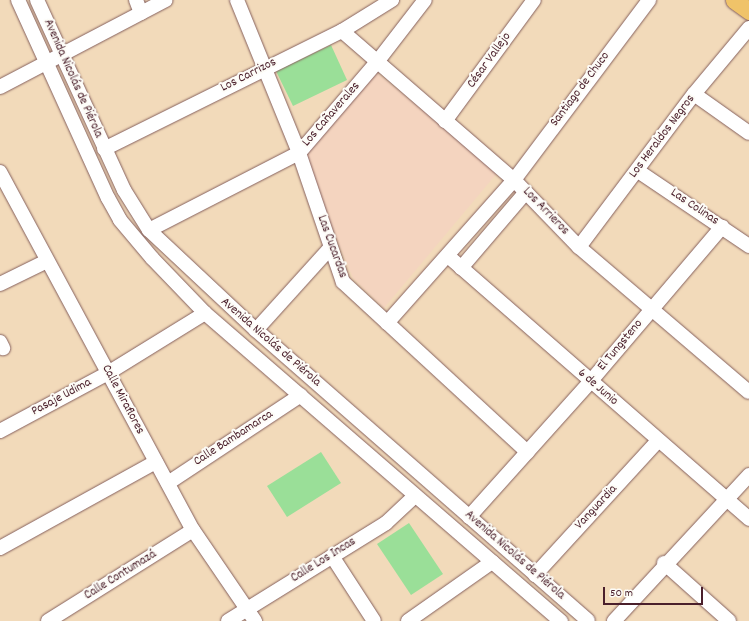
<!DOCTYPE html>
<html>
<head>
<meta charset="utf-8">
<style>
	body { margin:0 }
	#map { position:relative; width:749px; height:621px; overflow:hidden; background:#f2daba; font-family:Dekko,sans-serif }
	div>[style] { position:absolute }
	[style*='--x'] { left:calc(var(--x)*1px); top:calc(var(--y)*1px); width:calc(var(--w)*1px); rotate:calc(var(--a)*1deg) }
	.built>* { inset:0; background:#f4d4bf }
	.green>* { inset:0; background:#9adf98 }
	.roads { filter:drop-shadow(0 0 1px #85605d) drop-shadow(0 0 1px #85605d) }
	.minor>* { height:14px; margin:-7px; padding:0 7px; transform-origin:7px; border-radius:7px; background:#fff }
	.major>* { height:17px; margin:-8.5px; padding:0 8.5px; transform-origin:8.5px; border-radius:8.5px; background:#f0c369 }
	span { translate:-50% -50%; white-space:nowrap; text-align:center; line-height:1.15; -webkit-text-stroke:4px #fdfcf7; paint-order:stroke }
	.street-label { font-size:13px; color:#4a1f2b }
	.scale { position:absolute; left:603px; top:587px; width:100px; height:18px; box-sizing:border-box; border:2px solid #4a1f2b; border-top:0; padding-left:5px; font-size:12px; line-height:14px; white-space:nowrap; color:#4a1f2b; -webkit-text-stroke:3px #fdfcf7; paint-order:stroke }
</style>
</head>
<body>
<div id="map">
	<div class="built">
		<div style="clip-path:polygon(373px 70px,498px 172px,384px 308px,353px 278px,302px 154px)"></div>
	</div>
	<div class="green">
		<div style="clip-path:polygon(331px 45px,347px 80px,293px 106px,276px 71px)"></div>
		<div style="clip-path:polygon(321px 452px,341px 483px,287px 517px,267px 486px)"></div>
		<div style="clip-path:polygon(409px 523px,443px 574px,411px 595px,377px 544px)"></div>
	</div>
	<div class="roads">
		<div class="minor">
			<div style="--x:18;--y:0;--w:217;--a:65.6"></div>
			<div style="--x:108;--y:198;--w:25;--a:61"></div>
			<div style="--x:120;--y:220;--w:50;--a:49.9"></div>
			<div style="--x:152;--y:258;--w:76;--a:46.1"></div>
			<div style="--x:205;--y:313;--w:471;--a:40.9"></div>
			<div style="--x:37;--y:0;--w:209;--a:65.4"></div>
			<div style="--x:124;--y:190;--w:47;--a:58"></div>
			<div style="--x:149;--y:230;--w:146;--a:43.1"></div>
			<div style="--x:256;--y:330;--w:441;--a:41.2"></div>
			<div style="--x:136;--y:0;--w:14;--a:69"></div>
			<div style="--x:237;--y:0;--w:165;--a:67.9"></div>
			<div style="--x:299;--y:153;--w:136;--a:71.2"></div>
			<div style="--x:343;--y:282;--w:251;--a:42.7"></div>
			<div style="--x:342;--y:31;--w:228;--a:40.9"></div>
			<div style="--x:514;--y:180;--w:93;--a:45.9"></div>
			<div style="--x:579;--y:247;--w:223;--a:40.5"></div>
			<div style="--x:0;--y:87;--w:187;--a:-27.7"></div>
			<div style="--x:694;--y:94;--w:67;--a:35.3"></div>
			<div style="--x:445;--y:121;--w:150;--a:-53.7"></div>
			<div style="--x:104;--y:149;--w:266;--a:-26.4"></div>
			<div style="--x:342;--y:31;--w:59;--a:-31.8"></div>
			<div style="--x:638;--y:171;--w:134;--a:34"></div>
			<div style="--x:0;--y:172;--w:407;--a:61.7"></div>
			<div style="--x:193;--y:530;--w:110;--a:55.7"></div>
			<div style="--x:149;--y:230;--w:169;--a:-27.2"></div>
			<div style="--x:299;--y:153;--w:120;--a:-49.4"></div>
			<div style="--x:377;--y:62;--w:78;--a:-52.3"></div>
			<div style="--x:579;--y:247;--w:191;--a:-53.1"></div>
			<div style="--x:694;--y:94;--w:86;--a:-50.2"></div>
			<div style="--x:448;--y:256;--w:400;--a:41.1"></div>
			<div style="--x:461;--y:268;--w:100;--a:-49.5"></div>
			<div style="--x:0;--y:284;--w:52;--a:-26.1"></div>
			<div style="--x:387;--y:323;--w:191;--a:-48.4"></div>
			<div style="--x:514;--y:180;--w:225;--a:-53.1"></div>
			<div style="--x:256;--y:330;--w:110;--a:-47.9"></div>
			<div style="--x:0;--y:342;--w:7;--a:63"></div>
			<div style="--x:0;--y:431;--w:123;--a:-28.2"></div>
			<div style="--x:108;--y:373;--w:114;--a:-31.7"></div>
			<div style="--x:168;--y:483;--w:159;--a:-33.5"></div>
			<div style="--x:469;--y:517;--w:181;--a:-48.1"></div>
			<div style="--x:590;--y:382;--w:204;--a:-49.6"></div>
			<div style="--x:0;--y:548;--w:178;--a:-28.9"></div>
			<div style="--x:332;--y:556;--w:77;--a:57.1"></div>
			<div style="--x:664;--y:563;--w:87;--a:41.7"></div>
			<div style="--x:535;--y:575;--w:182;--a:-47.5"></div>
			<div style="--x:48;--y:621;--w:171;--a:-32.1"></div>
			<div style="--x:228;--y:621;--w:186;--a:-31.8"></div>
			<div style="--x:386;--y:523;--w:40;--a:-43"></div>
			<div style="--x:408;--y:621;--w:103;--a:-35.1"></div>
			<div style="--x:614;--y:621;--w:199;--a:-47.2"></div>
		</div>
		<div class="major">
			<div style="--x:734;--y:0;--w:19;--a:36"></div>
		</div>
	</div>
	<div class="street-label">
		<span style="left:490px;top:61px;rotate:-54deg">César Vallejo</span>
		<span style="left:249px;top:76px;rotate:-27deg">Los Carrizos</span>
		<span style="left:72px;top:79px;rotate:66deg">Avenida Nicolás de Piérola</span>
		<span style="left:581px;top:90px;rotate:-53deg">Santiago de Chuco</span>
		<span style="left:332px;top:115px;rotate:-49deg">Los Cañaverales</span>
		<span style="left:663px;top:137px;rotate:-53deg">Los Heraldos Negros</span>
		<span style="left:694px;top:208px;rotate:34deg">Las Colinas</span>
		<span style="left:545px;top:212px;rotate:46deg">Los Arrieros</span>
		<span style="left:331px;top:247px;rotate:70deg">Las Cucardas</span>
		<span style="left:270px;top:343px;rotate:41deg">Avenida Nicolás de Piérola</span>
		<span style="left:621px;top:346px;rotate:-50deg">El Tungsteno</span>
		<span style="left:597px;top:388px;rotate:41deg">6 de Junio</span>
		<span style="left:62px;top:398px;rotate:-28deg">Pasaje Udima</span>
		<span style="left:122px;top:400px;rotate:62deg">Calle Miraflores</span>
		<span style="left:234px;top:439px;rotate:-33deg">Calle Bambamarca</span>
		<span style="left:597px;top:508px;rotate:-47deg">Vanguardia</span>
		<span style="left:514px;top:556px;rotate:41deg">Avenida Nicolás de Piérola</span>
		<span style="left:324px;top:561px;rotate:-32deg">Calle Los Incas</span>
		<span style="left:121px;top:576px;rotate:-32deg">Calle Contumazá</span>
	</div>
	<div class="scale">50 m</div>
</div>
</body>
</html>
